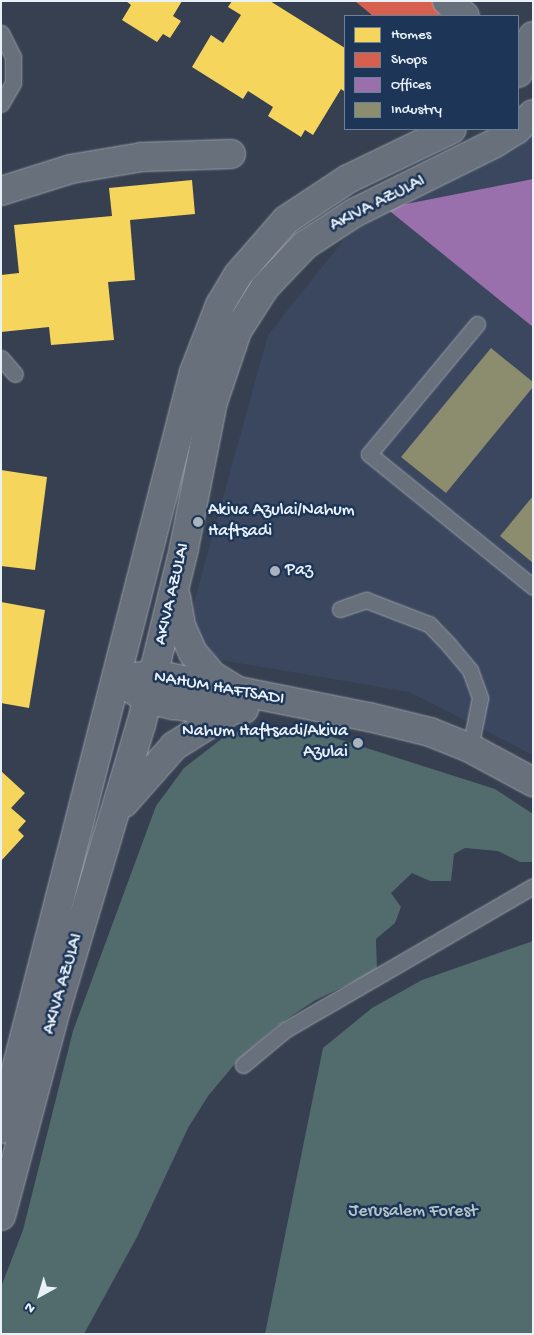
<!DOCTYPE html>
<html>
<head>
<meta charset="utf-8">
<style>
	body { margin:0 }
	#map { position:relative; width:534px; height:1335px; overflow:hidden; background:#364050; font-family:"Gochi Hand",sans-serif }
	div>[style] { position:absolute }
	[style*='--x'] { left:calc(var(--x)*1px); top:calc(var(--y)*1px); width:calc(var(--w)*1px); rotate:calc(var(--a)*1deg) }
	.built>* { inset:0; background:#3a475e }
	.green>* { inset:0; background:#526b6c }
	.homes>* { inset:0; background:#f6d55c }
	.shops>* { inset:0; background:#d6604d }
	.offices>* { inset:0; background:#9970ab }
	.industry>* { inset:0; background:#8c8c6e }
	.roads { filter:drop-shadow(0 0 1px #9ba1aa) drop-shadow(0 0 1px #9ba1aa) }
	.service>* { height:15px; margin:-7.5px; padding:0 7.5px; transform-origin:7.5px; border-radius:7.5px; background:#68707b }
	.minor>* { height:28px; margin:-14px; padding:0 14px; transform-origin:14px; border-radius:14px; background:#68707b }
	.tertiary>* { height:28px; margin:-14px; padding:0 14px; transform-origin:14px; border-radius:14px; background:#68707b }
	.dots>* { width:14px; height:14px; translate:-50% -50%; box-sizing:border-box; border:2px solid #1d3557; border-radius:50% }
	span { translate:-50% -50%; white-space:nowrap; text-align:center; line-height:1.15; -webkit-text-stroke:5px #1d3557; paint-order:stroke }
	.street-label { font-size:18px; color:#e8f1f8 }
	.poi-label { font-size:18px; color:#e8f1f8 }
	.left { translate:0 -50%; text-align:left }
	.right { translate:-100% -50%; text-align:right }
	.park-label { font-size:18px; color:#b5c5c8 }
	.frame { position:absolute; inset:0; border:2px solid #e8f1f8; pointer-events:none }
	.legend { position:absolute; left:344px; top:15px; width:175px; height:115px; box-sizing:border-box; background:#1d3557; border:1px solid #6e8097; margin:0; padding:6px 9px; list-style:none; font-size:15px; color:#e8f1f8 }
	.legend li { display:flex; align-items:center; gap:10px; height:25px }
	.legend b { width:25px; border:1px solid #6e8097 }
	.north { position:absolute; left:15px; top:1270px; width:50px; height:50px; -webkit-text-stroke:4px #1d3557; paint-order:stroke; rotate:219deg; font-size:14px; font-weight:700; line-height:20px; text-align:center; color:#e8f1f8 }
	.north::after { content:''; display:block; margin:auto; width:18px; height:22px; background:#e8f1f8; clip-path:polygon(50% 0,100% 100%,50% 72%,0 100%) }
</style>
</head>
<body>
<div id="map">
	<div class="built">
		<div style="clip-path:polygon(533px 110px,533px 755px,409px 692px,180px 653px,268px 335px,346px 237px)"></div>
	</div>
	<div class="green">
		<div style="clip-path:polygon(276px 728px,332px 737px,495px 789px,533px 814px,533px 862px,520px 862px,498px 851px,465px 848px,454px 854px,451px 881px,430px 881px,412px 873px,391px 893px,401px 907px,395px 923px,376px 939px,377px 970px,314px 1001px,278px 1025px,239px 1059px,208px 1096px,188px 1128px,137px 1237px,84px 1334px,1px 1334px,1px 1287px,23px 1230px,73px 1031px,156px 806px,184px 768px,224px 737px,243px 730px)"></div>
		<div style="clip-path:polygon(533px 941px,533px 1334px,265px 1334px,323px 1048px,372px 1008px,422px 980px)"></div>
	</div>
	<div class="homes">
		<div style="clip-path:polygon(126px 1px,182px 1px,173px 16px,181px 21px,170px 38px,163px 34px,157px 42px,122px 20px,131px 5px)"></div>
		<div style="clip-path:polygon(232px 1px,270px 1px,345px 48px,345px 92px,341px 89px,313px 135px,305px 130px,301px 137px,268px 116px,273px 107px,248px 91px,243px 99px,192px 67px,211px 35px,223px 43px,241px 15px,228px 7px)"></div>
		<div style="clip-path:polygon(192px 180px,195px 214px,130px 220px,135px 280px,108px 282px,114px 340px,51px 345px,49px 327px,1px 332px,1px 275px,19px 273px,14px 225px,112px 216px,109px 188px)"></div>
		<div style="clip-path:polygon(1px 470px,47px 477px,35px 570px,1px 566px)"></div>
		<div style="clip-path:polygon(1px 602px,45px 610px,29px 708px,1px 703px)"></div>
		<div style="clip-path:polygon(1px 771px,25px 793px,11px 808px,26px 821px,18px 830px,24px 836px,1px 861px)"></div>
	</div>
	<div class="shops">
		<div style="clip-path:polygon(355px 1px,431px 1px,443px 11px,438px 16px,373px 16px)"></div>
	</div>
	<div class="offices">
		<div style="clip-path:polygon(533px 179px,533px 327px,386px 208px)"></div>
	</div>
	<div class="industry">
		<div style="clip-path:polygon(491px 348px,533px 382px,533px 387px,446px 493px,401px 457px)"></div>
		<div style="clip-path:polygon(533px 496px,533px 563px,500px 536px)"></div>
	</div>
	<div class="roads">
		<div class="service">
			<div style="--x:1;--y:33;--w:27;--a:63"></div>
			<div style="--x:13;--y:57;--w:26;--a:90"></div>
			<div style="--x:13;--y:83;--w:24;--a:120"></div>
			<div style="--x:477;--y:324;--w:169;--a:129.7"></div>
			<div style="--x:369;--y:454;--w:211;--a:39"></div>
			<div style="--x:1;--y:358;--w:21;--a:49"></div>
			<div style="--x:340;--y:609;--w:28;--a:-19"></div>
			<div style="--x:366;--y:600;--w:67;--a:20.9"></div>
			<div style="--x:429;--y:624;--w:29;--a:46"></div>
			<div style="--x:449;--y:645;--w:33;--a:50"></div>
			<div style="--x:470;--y:670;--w:30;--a:70"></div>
			<div style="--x:480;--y:698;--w:51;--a:101.3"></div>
			<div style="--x:243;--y:1065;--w:55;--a:-39.8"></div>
			<div style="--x:285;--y:1030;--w:287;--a:-30.1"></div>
		</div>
		<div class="minor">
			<div style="--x:1;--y:191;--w:73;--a:-17.4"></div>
			<div style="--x:71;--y:169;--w:72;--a:-9.6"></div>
			<div style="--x:142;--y:157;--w:89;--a:-1.9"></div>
			<div style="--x:117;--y:680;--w:36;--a:-9"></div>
			<div style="--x:153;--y:674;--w:220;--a:11.3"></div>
			<div style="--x:369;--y:717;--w:63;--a:13.8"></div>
			<div style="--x:430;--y:732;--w:43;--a:21.8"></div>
			<div style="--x:470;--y:748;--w:72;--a:28.4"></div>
			<div style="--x:127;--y:686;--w:24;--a:33"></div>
			<div style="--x:147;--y:699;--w:28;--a:13"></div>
			<div style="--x:174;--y:705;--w:27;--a:8"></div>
			<div style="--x:201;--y:709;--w:43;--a:0"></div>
		</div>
		<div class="tertiary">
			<div style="--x:447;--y:1;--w:23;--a:40"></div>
			<div style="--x:518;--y:73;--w:18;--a:-77"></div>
			<div style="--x:522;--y:55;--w:22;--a:-60"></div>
			<div style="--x:176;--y:597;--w:29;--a:80"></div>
			<div style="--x:181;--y:626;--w:30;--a:66"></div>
			<div style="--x:193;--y:653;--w:30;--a:49"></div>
			<div style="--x:213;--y:676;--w:31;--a:31"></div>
			<div style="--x:124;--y:803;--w:76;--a:-48.7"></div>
			<div style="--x:174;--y:746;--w:68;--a:-31.8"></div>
			<div style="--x:1;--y:1129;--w:781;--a:-75.7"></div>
			<div style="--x:194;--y:372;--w:72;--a:-68.8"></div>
			<div style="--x:220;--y:305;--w:35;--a:-59"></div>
			<div style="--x:238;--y:275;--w:73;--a:-48.9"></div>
			<div style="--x:286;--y:220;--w:74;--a:-33.5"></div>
			<div style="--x:348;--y:179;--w:115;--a:-25.7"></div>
			<div style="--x:1;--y:1216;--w:217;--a:-75.1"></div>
			<div style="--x:57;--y:1006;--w:293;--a:-73.4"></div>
			<div style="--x:141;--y:725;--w:182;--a:-76.3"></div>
			<div style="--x:184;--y:548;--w:149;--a:-78.8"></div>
			<div style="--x:213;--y:402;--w:75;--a:-71.3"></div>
			<div style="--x:237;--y:331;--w:52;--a:-57.5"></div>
			<div style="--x:265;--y:287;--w:58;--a:-46.4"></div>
			<div style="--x:305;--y:245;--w:59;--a:-33.1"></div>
			<div style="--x:354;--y:213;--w:157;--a:-26.4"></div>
			<div style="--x:495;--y:143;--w:25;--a:-32"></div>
			<div style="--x:516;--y:130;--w:23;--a:-43"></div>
		</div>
	</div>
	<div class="dots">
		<div style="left:198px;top:522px;background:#aab3bd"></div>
		<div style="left:275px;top:571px;background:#aab3bd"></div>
		<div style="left:358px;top:743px;background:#aab3bd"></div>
	</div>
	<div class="street-label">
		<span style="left:378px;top:204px;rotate:-27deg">AKIVA AZULAI</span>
		<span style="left:173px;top:594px;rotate:-77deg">AKIVA AZULAI</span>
		<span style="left:219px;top:689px;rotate:10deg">NAHUM HAFTSADI</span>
		<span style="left:64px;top:984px;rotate:-74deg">AKIVA AZULAI</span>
	</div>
	<div class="poi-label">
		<span class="left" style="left:208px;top:522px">Akiva Azulai/Nahum<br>Haftsadi</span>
		<span class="left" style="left:285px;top:571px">Paz</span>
		<span class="right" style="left:348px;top:743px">Nahum Haftsadi/Akiva<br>Azulai</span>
	</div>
	<div class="park-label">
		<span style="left:413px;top:1212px">Jerusalem Forest</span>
	</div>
	<div class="frame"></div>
	<ul class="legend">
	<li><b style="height:14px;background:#f6d55c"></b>Homes</li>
	<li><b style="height:14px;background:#d6604d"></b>Shops</li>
	<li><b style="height:14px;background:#9970ab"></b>Offices</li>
	<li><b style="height:14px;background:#8c8c6e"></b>Industry</li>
	</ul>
	<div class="north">N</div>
</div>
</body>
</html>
